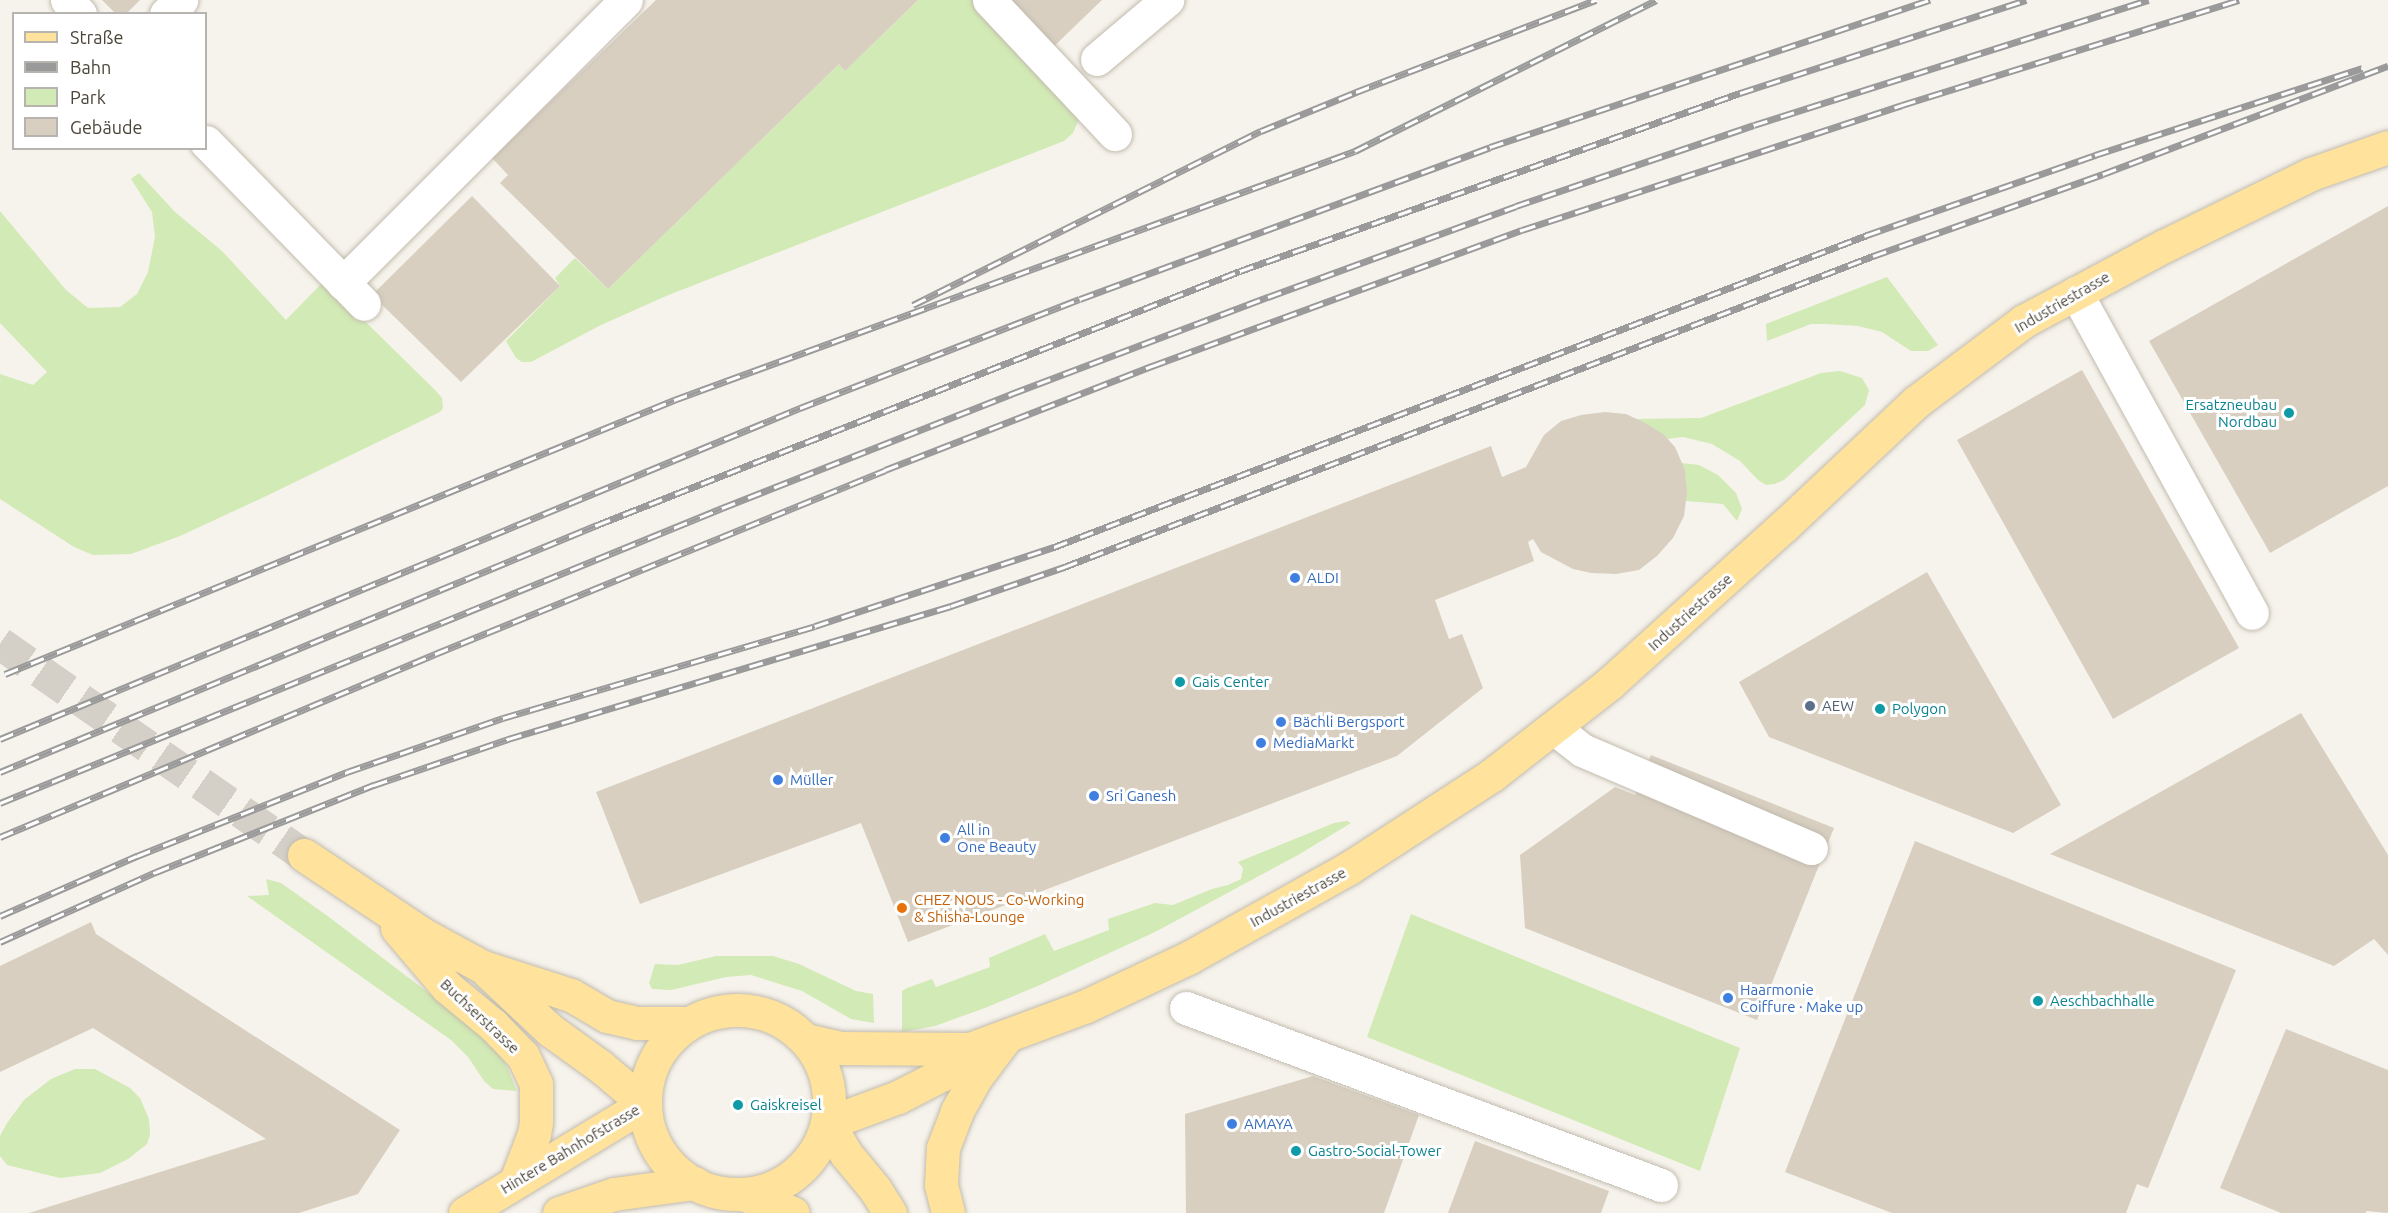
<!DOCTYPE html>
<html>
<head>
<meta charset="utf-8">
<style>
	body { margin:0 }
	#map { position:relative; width:2388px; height:1213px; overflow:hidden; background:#f6f3ec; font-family:Ubuntu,sans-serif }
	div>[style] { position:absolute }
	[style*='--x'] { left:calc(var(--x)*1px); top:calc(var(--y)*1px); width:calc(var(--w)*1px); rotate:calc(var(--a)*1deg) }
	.green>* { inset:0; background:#d2eab5 }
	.building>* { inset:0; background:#d8cfc1 }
	.major-tunnel>* { height:33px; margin-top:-16.5px; transform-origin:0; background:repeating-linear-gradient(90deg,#d4d0c8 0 33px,transparent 0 49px) }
	.roads { filter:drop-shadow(0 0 2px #c2bbae) drop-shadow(0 0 2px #c2bbae) }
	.minor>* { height:33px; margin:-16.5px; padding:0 16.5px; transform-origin:16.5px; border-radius:16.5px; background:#fff }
	.major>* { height:33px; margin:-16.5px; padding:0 16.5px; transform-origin:16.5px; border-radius:16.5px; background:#ffe39c }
	.major>.ring { margin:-16.5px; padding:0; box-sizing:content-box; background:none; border:33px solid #ffe39c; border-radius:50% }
	.rail>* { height:7px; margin-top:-3.5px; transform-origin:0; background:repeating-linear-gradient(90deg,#fff 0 14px,#9a9a9a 0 28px); box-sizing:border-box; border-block:2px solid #9a9a9a }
	.dots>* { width:16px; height:16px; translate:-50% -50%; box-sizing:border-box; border:3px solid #fff; border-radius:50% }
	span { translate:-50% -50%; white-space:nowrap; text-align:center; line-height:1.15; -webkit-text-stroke:6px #fff; paint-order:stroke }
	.street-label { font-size:15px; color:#4b4439 }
	.culture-label { font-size:15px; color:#0d838f }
	.right { translate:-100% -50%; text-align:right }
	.left { translate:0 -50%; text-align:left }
	.shop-label { font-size:15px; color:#366cbe }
	.service-label { font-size:15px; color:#4e5e75 }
	.food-label { font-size:15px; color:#c56008 }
	.legend { position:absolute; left:12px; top:12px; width:195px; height:138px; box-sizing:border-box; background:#fff; border:2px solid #b7b4b0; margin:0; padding:8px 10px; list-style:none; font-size:18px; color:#4b4439 }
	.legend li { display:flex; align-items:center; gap:12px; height:30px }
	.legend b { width:30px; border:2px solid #b7b4b0 }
</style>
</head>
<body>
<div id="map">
	<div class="green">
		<div style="clip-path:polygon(918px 0,977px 0,1075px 109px,1078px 121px,1073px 133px,1064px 141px,666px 296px,599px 326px,531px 362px,522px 362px,516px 358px,506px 341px,560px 286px,555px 278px,575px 258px,608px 289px,839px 64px,845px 71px)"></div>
		<div style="clip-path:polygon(139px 173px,175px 212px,222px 251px,286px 320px,324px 281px,436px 391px,442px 398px,443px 408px,440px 412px,260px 499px,180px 536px,131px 554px,93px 555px,74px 547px,0 499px,0 374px,33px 385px,47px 372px,0 323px,0 211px,66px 290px,88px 308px,120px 307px,137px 294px,148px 272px,155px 237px,152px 212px,131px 179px)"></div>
		<div style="clip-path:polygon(1887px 277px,1938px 345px,1928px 351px,1911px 351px,1882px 332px,1858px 326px,1826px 324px,1811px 324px,1767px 341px,1766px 324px)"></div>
		<div style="clip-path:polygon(1840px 371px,1862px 378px,1869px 390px,1865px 405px,1784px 480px,1775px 484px,1766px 485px,1758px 480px,1740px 461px,1712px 444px,1683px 437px,1667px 439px,1634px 419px,1701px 418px,1821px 373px)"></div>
		<div style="clip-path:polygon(1682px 463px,1699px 465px,1718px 475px,1736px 493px,1742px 509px,1737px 521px,1723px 504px,1686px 501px)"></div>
		<div style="clip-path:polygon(1347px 821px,1351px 823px,1298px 855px,1155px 932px,1040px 985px,985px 1008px,935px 1026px,902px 1032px,902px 991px,907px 988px,932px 979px,936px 987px,990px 967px,989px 958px,1045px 934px,1054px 951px,1109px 930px,1108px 919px,1155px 903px,1173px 905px,1212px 889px,1228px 885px,1241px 879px,1243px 868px,1238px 862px,1334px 823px)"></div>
		<div style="clip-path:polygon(266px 879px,281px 883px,329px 917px,481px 1033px,506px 1064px,517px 1091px,493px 1089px,484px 1081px,468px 1057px,451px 1040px,247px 896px,269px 895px)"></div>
		<div style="clip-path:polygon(1411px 914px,1740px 1048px,1700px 1171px,1367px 1037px)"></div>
		<div style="clip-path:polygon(716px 956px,773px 956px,799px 964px,856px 991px,873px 994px,874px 1023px,851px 1019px,802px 991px,751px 975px,726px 977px,671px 990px,652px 989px,649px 983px,655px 964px,678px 965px)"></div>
		<div style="clip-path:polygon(75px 1069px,95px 1069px,130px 1088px,140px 1098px,149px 1119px,150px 1135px,147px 1144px,128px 1159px,100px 1173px,60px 1178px,7px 1165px,0 1156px,0 1136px,7px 1123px,24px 1100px,51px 1079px)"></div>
	</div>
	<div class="building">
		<div style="clip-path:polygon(102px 0,140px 0,126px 14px,116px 14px)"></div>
		<div style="clip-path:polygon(656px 0,918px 0,845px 71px,839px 64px,608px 289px,500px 183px,508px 175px,492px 158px)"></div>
		<div style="clip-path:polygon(996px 0,1102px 0,1047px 53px)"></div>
		<div style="clip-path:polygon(472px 196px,560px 286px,461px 382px,372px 295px)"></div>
		<div style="clip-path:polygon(2388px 206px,2388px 486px,2270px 553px,2149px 341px)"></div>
		<div style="clip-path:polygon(2082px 370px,2239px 648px,2113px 719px,1957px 440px)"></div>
		<div style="clip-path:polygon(1605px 412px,1626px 414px,1645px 423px,1663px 434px,1675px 447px,1685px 470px,1687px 493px,1684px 516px,1673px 538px,1657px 556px,1639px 570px,1616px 574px,1591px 573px,1573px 569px,1541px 552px,1533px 539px,1528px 542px,1534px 561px,1435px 600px,1449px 639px,1462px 634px,1483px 688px,1397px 756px,908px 942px,861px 823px,640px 904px,596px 792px,1491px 446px,1502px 477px,1526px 467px,1544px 435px,1561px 421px,1581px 415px)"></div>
		<div style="clip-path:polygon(1927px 572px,2061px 805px,2013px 833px,1769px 737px,1739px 682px)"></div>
		<div style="clip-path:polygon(2301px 713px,2388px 855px,2388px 955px,2374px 939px,2334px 966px,2050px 854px)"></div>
		<div style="clip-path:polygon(1651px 755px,1834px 828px,1757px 1020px,1525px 928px,1520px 855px,1615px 787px,1635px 795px)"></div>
		<div style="clip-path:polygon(1915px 841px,2236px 970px,2148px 1188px,2137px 1184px,2126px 1213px,1892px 1213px,1785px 1172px)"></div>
		<div style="clip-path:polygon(91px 922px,96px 934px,400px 1130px,358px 1194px,299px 1213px,29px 1213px,266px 1139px,93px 1028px,0 1072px,0 966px)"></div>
		<div style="clip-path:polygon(2286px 1029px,2388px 1070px,2388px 1213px,2367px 1211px,2365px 1213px,2281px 1213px,2220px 1188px)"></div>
		<div style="clip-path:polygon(1313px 1076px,1419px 1115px,1384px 1213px,1186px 1213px,1185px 1114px)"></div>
		<div style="clip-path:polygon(1475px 1141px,1609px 1191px,1601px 1213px,1448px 1213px)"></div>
	</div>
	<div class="major-tunnel">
		<div style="--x:0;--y:643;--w:371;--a:34.9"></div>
	</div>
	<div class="roads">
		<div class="minor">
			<div style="--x:67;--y:0;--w:19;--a:47"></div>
			<div style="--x:989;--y:0;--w:184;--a:46.8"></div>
			<div style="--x:166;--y:14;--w:21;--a:-43"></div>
			<div style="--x:1097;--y:59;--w:92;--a:-40.1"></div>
			<div style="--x:206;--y:142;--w:226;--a:45.7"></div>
			<div style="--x:343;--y:283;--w:400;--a:-45"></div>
			<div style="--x:2076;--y:293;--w:365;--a:61.2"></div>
			<div style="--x:1554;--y:728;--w:36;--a:38"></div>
			<div style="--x:1582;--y:750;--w:249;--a:23.2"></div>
			<div style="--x:1186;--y:1008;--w:507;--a:20.44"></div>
		</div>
		<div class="major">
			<div style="--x:304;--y:855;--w:144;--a:33.7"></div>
			<div style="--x:424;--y:935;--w:67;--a:28.5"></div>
			<div style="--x:483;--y:967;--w:92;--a:17.7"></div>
			<div style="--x:571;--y:995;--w:42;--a:30.3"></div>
			<div style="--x:607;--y:1016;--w:31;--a:13"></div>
			<div style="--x:637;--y:1023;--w:52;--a:0"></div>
			<div style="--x:397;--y:928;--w:77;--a:49.7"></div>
			<div style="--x:447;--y:987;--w:60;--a:39.6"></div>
			<div style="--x:493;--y:1025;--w:43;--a:45.9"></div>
			<div style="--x:523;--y:1056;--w:31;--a:65"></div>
			<div style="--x:536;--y:1084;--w:38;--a:90"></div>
			<div style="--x:536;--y:1122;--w:12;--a:99"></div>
			<div style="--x:534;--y:1134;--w:50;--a:111"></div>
			<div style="--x:488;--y:972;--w:85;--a:43.1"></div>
			<div style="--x:550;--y:1030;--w:62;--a:35.8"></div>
			<div style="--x:600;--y:1066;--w:59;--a:40.2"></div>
			<div class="ring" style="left:645px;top:1010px;width:151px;height:151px"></div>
			<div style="--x:806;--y:1040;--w:35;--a:13"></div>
			<div style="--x:840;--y:1048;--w:130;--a:0.4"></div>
			<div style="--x:970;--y:1049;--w:124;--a:-20.3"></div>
			<div style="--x:1086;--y:1006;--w:113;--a:-25.2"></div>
			<div style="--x:1188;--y:958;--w:184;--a:-29.2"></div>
			<div style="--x:1349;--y:868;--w:171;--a:-33"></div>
			<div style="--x:1492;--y:775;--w:150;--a:-37.9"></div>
			<div style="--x:1610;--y:683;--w:234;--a:-42.1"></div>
			<div style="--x:1784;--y:526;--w:181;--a:-43.2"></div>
			<div style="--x:1916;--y:402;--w:135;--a:-36.9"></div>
			<div style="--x:2024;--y:321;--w:159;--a:-28.2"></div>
			<div style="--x:2164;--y:246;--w:164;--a:-26.1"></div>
			<div style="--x:2311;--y:174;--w:82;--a:-19.3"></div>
			<div style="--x:743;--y:1194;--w:53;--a:20.8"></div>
			<div style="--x:465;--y:1213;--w:210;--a:-31.2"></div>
			<div style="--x:559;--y:1213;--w:58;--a:-19.1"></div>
			<div style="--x:614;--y:1194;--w:81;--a:-7.8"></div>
			<div style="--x:890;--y:1213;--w:28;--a:-122"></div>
			<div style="--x:875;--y:1189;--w:45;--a:-129.6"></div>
			<div style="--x:846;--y:1154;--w:36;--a:-120"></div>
			<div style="--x:828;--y:1123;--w:75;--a:-20.4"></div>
			<div style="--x:898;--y:1097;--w:48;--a:-27.1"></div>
			<div style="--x:941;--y:1075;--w:39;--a:-42"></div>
			<div style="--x:948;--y:1213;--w:29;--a:-104"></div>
			<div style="--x:941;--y:1185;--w:37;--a:-87"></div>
			<div style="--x:943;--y:1148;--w:40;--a:-69"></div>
			<div style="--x:957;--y:1111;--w:39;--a:-61"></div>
			<div style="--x:976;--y:1077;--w:50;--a:-53.1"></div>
		</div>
	</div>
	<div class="rail">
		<div style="--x:913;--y:305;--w:389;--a:-26.6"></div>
		<div style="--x:1261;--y:131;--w:103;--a:-22.3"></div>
		<div style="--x:1356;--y:92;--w:257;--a:-21"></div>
		<div style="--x:5;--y:674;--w:723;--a:-22.27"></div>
		<div style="--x:674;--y:400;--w:725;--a:-20.08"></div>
		<div style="--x:1355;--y:151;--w:337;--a:-26.6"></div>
		<div style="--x:0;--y:739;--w:866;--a:-22.48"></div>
		<div style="--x:800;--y:408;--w:300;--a:-21.3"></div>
		<div style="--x:1080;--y:299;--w:437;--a:-20.3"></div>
		<div style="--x:1490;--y:147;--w:464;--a:-18.5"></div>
		<div style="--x:0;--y:772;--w:646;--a:-22.48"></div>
		<div style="--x:597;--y:525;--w:691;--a:-21.56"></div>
		<div style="--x:1240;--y:271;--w:531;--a:-19.6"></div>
		<div style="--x:1740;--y:93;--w:301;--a:-18"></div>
		<div style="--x:0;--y:803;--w:780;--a:-22.22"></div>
		<div style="--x:722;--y:508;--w:311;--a:-21.5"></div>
		<div style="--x:1011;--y:394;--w:275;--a:-20.7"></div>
		<div style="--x:1268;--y:297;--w:264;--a:-20.1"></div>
		<div style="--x:1516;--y:206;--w:251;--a:-18.8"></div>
		<div style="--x:1754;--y:125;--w:414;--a:-17.6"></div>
		<div style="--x:0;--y:837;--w:472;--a:-22.8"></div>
		<div style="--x:435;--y:654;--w:486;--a:-22.2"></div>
		<div style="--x:885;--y:470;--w:287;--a:-21.3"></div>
		<div style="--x:1152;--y:366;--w:394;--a:-20.2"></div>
		<div style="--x:1522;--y:230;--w:400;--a:-18.2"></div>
		<div style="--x:1902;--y:105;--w:353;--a:-17.3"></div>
		<div style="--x:0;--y:916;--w:150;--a:-23.7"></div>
		<div style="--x:137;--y:856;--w:226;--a:-21.8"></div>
		<div style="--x:347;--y:772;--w:165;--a:-19.1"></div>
		<div style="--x:503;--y:718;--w:325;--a:-16.4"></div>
		<div style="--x:815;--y:626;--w:252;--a:-18.3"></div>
		<div style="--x:1054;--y:547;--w:871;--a:-20.99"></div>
		<div style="--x:1867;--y:235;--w:242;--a:-19.3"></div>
		<div style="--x:2095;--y:155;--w:281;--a:-18"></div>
		<div style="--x:0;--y:942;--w:171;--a:-24.2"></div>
		<div style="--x:156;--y:872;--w:235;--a:-21.8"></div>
		<div style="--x:374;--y:785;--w:142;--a:-18.9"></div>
		<div style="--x:508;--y:739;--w:463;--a:-16.7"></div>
		<div style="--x:951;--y:606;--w:120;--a:-19"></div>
		<div style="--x:1064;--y:567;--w:867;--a:-21.03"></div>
		<div style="--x:1873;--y:256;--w:244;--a:-19.6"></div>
		<div style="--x:2103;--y:174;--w:305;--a:-20.8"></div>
	</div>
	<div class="dots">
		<div style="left:2289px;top:413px;background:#0f9aa8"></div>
		<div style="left:1295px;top:578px;background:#3f7fe0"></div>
		<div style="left:1180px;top:682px;background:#0f9aa8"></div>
		<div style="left:1810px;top:706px;background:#5c6f8a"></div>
		<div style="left:1880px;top:709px;background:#0f9aa8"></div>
		<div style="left:1281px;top:722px;background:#3f7fe0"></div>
		<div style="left:1261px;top:743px;background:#3f7fe0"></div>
		<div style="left:778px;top:780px;background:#3f7fe0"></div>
		<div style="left:1094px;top:796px;background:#3f7fe0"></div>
		<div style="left:945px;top:838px;background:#3f7fe0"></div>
		<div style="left:902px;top:908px;background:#e8710a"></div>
		<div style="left:1728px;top:998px;background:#3f7fe0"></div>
		<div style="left:2038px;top:1001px;background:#0f9aa8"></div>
		<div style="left:738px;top:1105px;background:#0f9aa8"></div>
		<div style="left:1232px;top:1124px;background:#3f7fe0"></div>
		<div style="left:1296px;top:1151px;background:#0f9aa8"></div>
	</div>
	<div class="street-label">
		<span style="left:2062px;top:302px;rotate:-30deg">Industriestrasse</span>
		<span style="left:1690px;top:612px;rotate:-42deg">Industriestrasse</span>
		<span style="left:1298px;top:897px;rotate:-29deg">Industriestrasse</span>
		<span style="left:480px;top:1016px;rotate:43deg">Buchserstrasse</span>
		<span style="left:570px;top:1149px;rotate:-31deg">Hintere Bahnhofstrasse</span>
	</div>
	<div class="culture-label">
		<span class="right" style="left:2277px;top:413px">Ersatzneubau<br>Nordbau</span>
		<span class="left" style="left:1192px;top:682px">Gais Center</span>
		<span class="left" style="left:1892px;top:709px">Polygon</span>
		<span class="left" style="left:2050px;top:1001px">Aeschbachhalle</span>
		<span class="left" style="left:750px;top:1105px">Gaiskreisel</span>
		<span class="left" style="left:1308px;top:1151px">Gastro-Social-Tower</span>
	</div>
	<div class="shop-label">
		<span class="left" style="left:1307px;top:578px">ALDI</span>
		<span class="left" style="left:1293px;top:722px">Bächli Bergsport</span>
		<span class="left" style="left:1273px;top:743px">MediaMarkt</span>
		<span class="left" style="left:790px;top:780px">Müller</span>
		<span class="left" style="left:1106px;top:796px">Sri Ganesh</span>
		<span class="left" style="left:957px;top:838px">All in<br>One Beauty</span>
		<span class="left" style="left:1740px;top:998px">Haarmonie<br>Coiffure · Make up</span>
		<span class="left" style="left:1244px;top:1124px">AMAYA</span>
	</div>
	<div class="service-label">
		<span class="left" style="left:1822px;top:706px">AEW</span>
	</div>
	<div class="food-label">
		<span class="left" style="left:914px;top:908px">CHEZ NOUS - Co-Working<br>&amp; Shisha-Lounge</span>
	</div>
	<ul class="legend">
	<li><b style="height:8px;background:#ffe39c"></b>Straße</li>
	<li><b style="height:8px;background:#9a9a9a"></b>Bahn</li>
	<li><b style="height:16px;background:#d2eab5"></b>Park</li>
	<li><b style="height:16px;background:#d8cfc1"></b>Gebäude</li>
	</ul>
</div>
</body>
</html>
